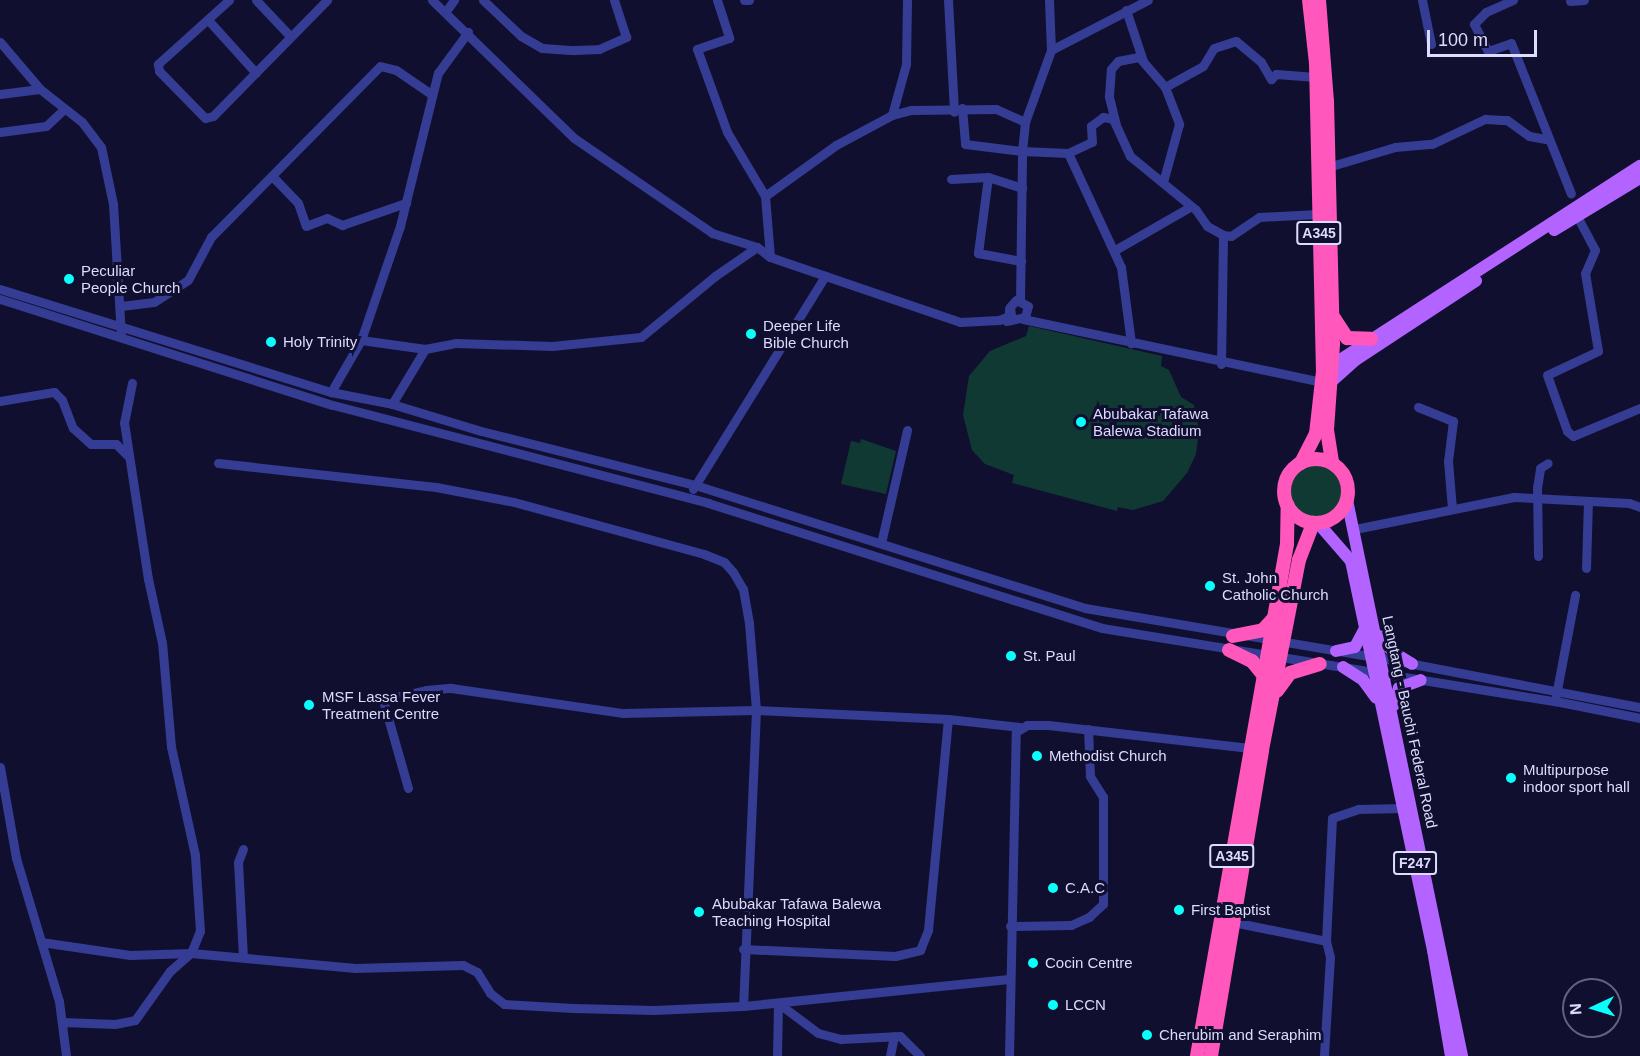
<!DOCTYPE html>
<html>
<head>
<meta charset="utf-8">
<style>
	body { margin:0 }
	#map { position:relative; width:1640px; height:1056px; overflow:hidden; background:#110f2f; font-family:Arial,sans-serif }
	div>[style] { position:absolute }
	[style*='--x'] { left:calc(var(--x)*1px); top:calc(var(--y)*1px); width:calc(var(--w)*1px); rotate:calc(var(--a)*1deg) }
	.green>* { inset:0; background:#113933 }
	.round { border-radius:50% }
	.minor>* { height:9px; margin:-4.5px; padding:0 4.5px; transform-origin:4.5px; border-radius:4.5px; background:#353c93 }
	.major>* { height:12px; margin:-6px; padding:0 6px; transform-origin:6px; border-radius:6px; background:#b363ff }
	.highway>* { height:14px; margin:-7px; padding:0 7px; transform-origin:7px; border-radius:7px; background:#ff57bb }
	.highway>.ring { margin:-7px; padding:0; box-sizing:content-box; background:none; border:14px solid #ff57bb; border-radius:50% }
	.dots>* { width:16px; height:16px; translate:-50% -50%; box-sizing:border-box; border:3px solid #110f2f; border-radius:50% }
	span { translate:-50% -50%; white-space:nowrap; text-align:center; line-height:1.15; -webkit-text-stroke:6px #110f2f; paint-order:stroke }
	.shield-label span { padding:2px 4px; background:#110f2f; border:2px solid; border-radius:4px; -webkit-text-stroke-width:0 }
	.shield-label { font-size:14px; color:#dcdcff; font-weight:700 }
	.poi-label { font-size:15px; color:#dcdcff }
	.left { translate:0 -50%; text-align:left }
	.street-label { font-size:15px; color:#dcdcff }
	.north { position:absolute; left:1562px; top:978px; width:60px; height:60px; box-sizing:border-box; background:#110f2f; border:2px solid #626182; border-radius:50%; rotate:266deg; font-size:16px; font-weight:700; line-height:24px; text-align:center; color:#dcdcff }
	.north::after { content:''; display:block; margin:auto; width:21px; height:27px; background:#08fffc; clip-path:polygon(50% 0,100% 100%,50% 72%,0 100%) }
	.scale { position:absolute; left:1427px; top:30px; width:110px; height:27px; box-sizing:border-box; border:3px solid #dcdcff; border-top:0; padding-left:8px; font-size:18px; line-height:21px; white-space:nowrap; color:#dcdcff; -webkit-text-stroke:4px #110f2f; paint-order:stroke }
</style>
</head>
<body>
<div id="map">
	<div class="green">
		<div style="clip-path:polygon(1029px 326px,1162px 356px,1161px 366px,1169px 370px,1181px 397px,1194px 405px,1199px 430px,1196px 454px,1187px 473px,1163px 501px,1133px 510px,1118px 507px,1117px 511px,1012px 483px,1014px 475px,985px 464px,972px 450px,963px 415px,969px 376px,990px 351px,1026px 336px)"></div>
		<div style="clip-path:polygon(861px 439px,896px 451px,886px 494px,841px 484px,851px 441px,860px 443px)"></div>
		<div class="round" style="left:1288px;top:464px;width:56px;height:56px"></div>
	</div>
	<div class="minor">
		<div style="--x:229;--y:0;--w:96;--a:138"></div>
		<div style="--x:158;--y:64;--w:7;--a:82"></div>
		<div style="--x:159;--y:71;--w:66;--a:45.6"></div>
		<div style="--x:205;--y:118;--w:8;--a:-14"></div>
		<div style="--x:213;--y:116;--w:163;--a:-45.5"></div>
		<div style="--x:256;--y:0;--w:48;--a:46.7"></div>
		<div style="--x:432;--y:0;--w:198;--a:44.2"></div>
		<div style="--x:574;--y:138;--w:168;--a:34.5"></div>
		<div style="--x:712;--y:233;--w:47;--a:17.3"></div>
		<div style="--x:757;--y:247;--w:16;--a:38"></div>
		<div style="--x:770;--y:257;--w:201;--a:18.9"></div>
		<div style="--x:960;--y:322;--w:39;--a:-3"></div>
		<div style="--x:999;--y:320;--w:11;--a:-22"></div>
		<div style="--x:1009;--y:316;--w:7;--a:-90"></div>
		<div style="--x:483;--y:0;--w:52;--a:43.5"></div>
		<div style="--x:521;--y:36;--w:24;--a:30"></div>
		<div style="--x:542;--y:48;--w:32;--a:4"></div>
		<div style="--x:574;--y:50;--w:25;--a:-2"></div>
		<div style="--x:599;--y:49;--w:30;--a:-24"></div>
		<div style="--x:626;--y:37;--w:39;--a:-108"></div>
		<div style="--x:717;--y:0;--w:40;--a:72"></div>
		<div style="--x:729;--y:38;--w:34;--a:161"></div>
		<div style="--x:697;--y:49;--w:88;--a:70.1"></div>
		<div style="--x:727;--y:132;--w:74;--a:59.3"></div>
		<div style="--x:765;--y:196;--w:61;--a:85.3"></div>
		<div style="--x:744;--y:0;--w:5;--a:0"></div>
		<div style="--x:948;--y:0;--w:112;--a:86.9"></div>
		<div style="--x:1422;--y:0;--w:45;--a:78.4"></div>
		<div style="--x:1513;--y:0;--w:30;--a:156"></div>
		<div style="--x:1486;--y:12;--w:17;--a:135"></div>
		<div style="--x:1474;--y:24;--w:30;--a:63"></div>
		<div style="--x:1488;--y:51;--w:24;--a:-19"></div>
		<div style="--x:1511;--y:43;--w:162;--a:68.3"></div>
		<div style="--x:1570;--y:1;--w:14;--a:-4"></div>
		<div style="--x:1126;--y:10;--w:54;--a:71.6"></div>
		<div style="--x:446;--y:11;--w:14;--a:-54"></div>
		<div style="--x:209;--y:21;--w:70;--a:47.9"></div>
		<div style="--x:0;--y:42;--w:62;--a:49.6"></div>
		<div style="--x:40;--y:89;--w:53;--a:38.2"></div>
		<div style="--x:82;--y:122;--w:31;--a:53"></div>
		<div style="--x:101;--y:147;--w:58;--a:78.1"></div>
		<div style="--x:113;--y:204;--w:129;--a:86.5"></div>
		<div style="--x:1051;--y:50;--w:109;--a:-27.3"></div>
		<div style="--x:1165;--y:87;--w:43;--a:-28.9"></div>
		<div style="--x:1203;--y:66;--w:21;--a:-59"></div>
		<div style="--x:1214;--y:48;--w:23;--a:-18"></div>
		<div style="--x:1236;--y:41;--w:33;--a:40"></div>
		<div style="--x:1261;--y:62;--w:20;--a:60"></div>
		<div style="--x:1271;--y:79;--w:7;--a:-45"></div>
		<div style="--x:1276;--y:74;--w:40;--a:4.3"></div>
		<div style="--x:0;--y:94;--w:40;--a:-7.1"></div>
		<div style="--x:962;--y:108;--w:36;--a:85"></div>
		<div style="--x:965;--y:144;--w:57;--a:7"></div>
		<div style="--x:1022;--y:151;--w:46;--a:2.5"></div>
		<div style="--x:1068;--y:153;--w:26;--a:-25"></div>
		<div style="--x:1092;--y:142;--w:16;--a:-94"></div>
		<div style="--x:1091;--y:126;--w:15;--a:-37"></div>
		<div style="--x:1103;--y:117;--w:10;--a:11"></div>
		<div style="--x:1113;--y:119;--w:41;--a:65.3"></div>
		<div style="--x:1130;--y:156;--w:85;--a:39.3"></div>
		<div style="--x:1196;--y:210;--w:19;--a:55"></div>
		<div style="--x:1207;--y:226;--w:18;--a:29"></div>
		<div style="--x:1223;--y:235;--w:8;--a:7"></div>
		<div style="--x:1231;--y:236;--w:34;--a:-34"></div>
		<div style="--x:1259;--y:217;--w:59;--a:-2.9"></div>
		<div style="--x:892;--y:115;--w:53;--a:-74.6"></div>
		<div style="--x:906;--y:64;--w:64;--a:-89.1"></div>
		<div style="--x:1116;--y:125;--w:30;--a:-104"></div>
		<div style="--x:1109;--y:96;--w:27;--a:-86"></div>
		<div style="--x:1111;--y:69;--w:11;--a:-49"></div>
		<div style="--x:1118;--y:61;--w:21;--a:-11"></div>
		<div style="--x:1139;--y:57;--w:40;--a:49"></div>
		<div style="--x:1165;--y:87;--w:40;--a:69"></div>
		<div style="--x:1179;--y:124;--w:60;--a:105.4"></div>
		<div style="--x:0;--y:132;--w:46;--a:-7.4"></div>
		<div style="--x:46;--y:126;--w:23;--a:-43"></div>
		<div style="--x:1068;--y:153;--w:126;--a:65.1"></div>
		<div style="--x:1121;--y:267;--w:77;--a:82.5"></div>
		<div style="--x:1328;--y:167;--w:70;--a:-16.6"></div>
		<div style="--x:1395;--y:147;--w:37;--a:-5"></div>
		<div style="--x:1432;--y:144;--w:59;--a:-25.3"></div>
		<div style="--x:1485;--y:119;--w:22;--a:3"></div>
		<div style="--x:1507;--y:120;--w:27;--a:36"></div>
		<div style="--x:1529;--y:136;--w:17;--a:10"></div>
		<div style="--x:272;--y:176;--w:37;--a:46"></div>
		<div style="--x:298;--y:203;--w:24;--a:71"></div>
		<div style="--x:306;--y:226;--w:22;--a:-21"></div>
		<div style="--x:327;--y:218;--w:17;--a:25"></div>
		<div style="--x:342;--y:225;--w:68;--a:-19"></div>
		<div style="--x:988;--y:177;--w:77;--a:97.5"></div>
		<div style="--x:978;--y:253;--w:44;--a:10.5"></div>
		<div style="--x:951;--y:179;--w:37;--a:-3"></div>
		<div style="--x:988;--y:177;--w:36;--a:18"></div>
		<div style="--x:765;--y:196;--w:87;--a:-35.7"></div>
		<div style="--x:836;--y:145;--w:64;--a:-28.2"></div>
		<div style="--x:892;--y:115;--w:20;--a:-15"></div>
		<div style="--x:911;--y:110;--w:85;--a:-0.7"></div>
		<div style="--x:996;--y:109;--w:32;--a:24"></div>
		<div style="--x:1578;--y:218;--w:36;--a:62"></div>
		<div style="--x:1595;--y:250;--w:25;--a:113"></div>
		<div style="--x:1585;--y:273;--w:79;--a:80.5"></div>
		<div style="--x:1598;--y:351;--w:56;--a:154.8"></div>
		<div style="--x:1547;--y:375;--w:59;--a:70.3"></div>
		<div style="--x:1567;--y:431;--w:8;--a:40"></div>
		<div style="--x:1573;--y:436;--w:73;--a:-22.7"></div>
		<div style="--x:1115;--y:250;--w:84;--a:-29.9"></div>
		<div style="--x:0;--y:289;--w:347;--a:17.3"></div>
		<div style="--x:331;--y:392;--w:62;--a:11.1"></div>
		<div style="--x:392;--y:404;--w:93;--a:16.9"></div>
		<div style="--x:481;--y:431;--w:221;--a:14.2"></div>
		<div style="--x:695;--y:485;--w:409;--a:17.5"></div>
		<div style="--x:1085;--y:608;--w:301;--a:9.6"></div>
		<div style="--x:1382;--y:658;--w:263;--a:10.8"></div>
		<div style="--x:0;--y:299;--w:349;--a:17.7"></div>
		<div style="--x:333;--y:405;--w:388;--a:14.6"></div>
		<div style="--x:708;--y:503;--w:413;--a:17.6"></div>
		<div style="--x:1102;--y:628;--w:459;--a:9.2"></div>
		<div style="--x:1555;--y:701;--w:87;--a:11.3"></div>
		<div style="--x:1020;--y:300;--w:149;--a:-89.2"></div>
		<div style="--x:1022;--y:151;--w:29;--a:-84"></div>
		<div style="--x:1025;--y:122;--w:77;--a:-70.1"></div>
		<div style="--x:1051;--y:50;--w:50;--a:-92.3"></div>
		<div style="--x:121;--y:306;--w:33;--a:-7"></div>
		<div style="--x:154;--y:302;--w:40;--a:-32.9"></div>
		<div style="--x:188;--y:280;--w:49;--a:-61.9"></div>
		<div style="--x:211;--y:237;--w:240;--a:-45.3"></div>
		<div style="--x:380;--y:66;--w:16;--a:14"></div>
		<div style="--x:396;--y:70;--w:42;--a:34.4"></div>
		<div style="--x:1023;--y:319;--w:306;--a:11.9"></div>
		<div style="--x:1006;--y:321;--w:19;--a:-12"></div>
		<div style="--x:1025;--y:317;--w:11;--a:-75"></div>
		<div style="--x:1028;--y:306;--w:13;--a:-153"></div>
		<div style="--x:1016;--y:300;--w:9;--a:131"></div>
		<div style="--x:1010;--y:307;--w:8;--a:83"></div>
		<div style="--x:361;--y:340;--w:65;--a:8"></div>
		<div style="--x:1221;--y:364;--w:129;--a:-89.1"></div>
		<div style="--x:331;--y:392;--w:60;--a:-60"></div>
		<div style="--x:361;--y:340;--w:120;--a:-71.1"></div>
		<div style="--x:400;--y:226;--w:158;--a:-76.1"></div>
		<div style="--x:438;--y:73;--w:51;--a:-53.8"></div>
		<div style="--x:0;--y:401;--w:55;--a:-9.5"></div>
		<div style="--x:54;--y:392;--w:11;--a:45"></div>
		<div style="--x:62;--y:400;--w:30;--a:69"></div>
		<div style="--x:73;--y:428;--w:24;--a:42"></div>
		<div style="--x:91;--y:444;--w:25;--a:0"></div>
		<div style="--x:116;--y:444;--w:16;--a:45"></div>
		<div style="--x:392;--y:404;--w:64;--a:-59"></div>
		<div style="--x:425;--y:349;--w:32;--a:-11"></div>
		<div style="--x:456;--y:343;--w:96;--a:1.8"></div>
		<div style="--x:552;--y:346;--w:89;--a:-5.8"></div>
		<div style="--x:641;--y:337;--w:96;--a:-39.5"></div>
		<div style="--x:715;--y:276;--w:51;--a:-34.6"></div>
		<div style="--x:1418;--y:407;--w:38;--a:22"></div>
		<div style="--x:1453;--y:421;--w:40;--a:97.1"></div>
		<div style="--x:1448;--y:461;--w:48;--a:85.2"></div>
		<div style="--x:218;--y:463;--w:219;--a:6.3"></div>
		<div style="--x:436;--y:487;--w:79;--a:10.9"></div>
		<div style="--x:514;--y:502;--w:197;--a:15.3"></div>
		<div style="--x:704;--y:554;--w:22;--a:22"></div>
		<div style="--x:724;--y:562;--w:13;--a:48"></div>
		<div style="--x:733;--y:572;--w:20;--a:60"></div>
		<div style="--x:743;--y:589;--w:35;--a:80"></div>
		<div style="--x:749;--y:623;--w:87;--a:85.4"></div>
		<div style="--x:756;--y:710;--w:296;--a:92.5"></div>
		<div style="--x:693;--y:489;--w:251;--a:-58.2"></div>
		<div style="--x:1355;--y:529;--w:162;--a:-11.4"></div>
		<div style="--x:1514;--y:497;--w:115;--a:3"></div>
		<div style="--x:1629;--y:503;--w:12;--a:20"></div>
		<div style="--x:881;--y:543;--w:116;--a:-77"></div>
		<div style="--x:1538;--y:556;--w:68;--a:-90.8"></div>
		<div style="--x:1537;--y:488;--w:20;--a:-81"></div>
		<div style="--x:1540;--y:468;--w:9;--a:-32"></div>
		<div style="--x:1586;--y:568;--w:66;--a:-88.3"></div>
		<div style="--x:1556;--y:695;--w:102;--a:-79.2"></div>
		<div style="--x:0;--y:767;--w:92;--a:80"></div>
		<div style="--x:16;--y:858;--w:149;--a:73.3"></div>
		<div style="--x:59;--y:1001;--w:55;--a:82.7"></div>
		<div style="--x:408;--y:788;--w:91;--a:-105.9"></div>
		<div style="--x:383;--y:700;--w:44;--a:-13.1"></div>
		<div style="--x:426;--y:690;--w:25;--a:-5"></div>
		<div style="--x:451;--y:688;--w:174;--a:8.3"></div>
		<div style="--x:623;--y:713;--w:133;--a:-1.3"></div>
		<div style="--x:756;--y:710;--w:192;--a:2.7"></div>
		<div style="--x:948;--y:719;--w:72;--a:6.3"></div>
		<div style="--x:243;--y:849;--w:14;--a:111"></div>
		<div style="--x:238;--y:862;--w:95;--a:87"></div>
		<div style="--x:1228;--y:921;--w:100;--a:11.5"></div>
		<div style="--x:1326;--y:941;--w:16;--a:76"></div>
		<div style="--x:1330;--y:957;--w:99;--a:93.5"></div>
		<div style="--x:1010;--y:926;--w:61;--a:-0.9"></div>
		<div style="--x:1071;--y:925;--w:20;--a:-24"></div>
		<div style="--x:1089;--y:917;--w:19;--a:-43"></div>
		<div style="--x:1103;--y:904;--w:107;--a:-90"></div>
		<div style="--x:1103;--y:797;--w:25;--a:-122"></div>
		<div style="--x:1090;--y:776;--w:47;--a:-92.4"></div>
		<div style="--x:1326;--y:941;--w:123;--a:-87.2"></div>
		<div style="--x:1332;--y:818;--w:28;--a:-19"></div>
		<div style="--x:1358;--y:809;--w:45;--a:-1.3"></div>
		<div style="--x:41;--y:942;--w:90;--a:8.3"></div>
		<div style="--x:130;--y:955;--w:61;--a:-1.9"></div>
		<div style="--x:191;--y:953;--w:165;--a:5.2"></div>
		<div style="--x:355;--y:968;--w:108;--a:-1.6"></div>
		<div style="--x:463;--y:965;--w:16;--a:27"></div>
		<div style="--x:477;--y:972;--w:25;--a:58"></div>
		<div style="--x:490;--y:993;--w:18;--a:38"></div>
		<div style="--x:504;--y:1004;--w:69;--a:3.3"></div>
		<div style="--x:573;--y:1008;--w:81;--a:1.4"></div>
		<div style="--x:654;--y:1010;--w:89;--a:-2.6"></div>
		<div style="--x:743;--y:1006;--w:267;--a:-5.8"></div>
		<div style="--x:743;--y:949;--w:152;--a:2.6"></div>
		<div style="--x:895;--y:956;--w:26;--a:-13"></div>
		<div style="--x:920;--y:950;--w:22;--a:-68"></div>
		<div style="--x:928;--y:930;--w:212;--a:-84.6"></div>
		<div style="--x:778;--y:1003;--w:50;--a:36.9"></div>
		<div style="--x:818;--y:1033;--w:24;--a:15"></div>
		<div style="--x:841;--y:1039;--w:59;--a:-2.9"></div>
		<div style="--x:900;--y:1036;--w:28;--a:45"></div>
		<div style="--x:62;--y:1022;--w:53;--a:2.2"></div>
		<div style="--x:115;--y:1024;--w:20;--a:-11"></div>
		<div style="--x:135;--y:1020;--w:60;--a:-54.5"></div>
		<div style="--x:170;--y:971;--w:28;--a:-41"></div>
		<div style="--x:191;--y:953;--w:24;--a:-68"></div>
		<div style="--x:200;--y:931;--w:76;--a:-93.8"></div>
		<div style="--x:195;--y:855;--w:111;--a:-102.5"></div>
		<div style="--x:171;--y:747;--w:104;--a:-94.9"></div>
		<div style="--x:162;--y:643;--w:66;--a:-102.3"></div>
		<div style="--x:148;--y:579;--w:158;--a:-98.7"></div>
		<div style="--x:124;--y:423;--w:41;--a:-78.7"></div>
		<div style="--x:777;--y:1056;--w:53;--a:-88.9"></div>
		<div style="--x:890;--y:1056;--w:20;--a:-79"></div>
		<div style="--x:1009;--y:1056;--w:324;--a:-88.8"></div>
		<div style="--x:1016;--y:732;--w:13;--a:-32"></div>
		<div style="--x:1027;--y:725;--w:21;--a:0"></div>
		<div style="--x:1048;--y:725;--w:203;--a:6.5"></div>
	</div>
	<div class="major">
		<div style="--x:1554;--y:230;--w:100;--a:-31.2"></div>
		<div style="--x:1326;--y:369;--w:374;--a:-32.9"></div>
		<div style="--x:1332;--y:381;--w:30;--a:-42"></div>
		<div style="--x:1354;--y:361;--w:146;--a:-33.3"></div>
		<div style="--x:1347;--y:500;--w:568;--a:78.31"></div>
		<div style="--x:1318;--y:523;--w:50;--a:49"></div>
		<div style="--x:1351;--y:561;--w:398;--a:78.1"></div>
		<div style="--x:1433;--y:950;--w:108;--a:80.4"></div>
		<div style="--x:1379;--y:636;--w:23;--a:49"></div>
		<div style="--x:1394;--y:653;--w:21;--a:31"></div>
		<div style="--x:1336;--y:651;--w:19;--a:-12"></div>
		<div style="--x:1355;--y:647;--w:19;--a:-62"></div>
		<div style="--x:1343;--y:667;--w:24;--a:33"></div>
		<div style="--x:1363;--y:680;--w:22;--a:54"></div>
		<div style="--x:1394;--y:705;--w:18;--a:-74"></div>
		<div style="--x:1399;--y:688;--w:23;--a:-20"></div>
	</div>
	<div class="highway">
		<div style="--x:1319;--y:0;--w:101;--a:85.5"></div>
		<div style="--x:1327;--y:101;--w:243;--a:88.6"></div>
		<div style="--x:1333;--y:344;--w:86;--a:94"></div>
		<div style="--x:1327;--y:430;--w:33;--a:81"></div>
		<div style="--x:1334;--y:318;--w:24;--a:57"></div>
		<div style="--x:1347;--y:338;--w:24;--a:2"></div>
		<div class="ring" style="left:1284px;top:459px;width:50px;height:50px"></div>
		<div style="--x:1301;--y:463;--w:33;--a:-63"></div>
		<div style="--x:1316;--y:434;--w:62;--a:-83.6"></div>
		<div style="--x:1323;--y:372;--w:309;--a:-91.3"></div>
		<div style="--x:1316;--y:63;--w:63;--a:-96.3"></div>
		<div style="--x:1233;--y:636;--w:31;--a:-11"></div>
		<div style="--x:1263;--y:630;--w:15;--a:-48"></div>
		<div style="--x:1229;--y:650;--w:25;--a:26"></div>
		<div style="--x:1252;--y:661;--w:19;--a:51"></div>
		<div style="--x:1277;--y:691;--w:22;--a:-54"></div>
		<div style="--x:1290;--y:673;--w:31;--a:-17"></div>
		<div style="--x:1197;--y:1056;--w:520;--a:-80.03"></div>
		<div style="--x:1287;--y:544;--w:39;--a:-89"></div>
		<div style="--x:1211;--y:1056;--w:310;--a:-80.5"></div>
		<div style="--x:1262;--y:750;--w:194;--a:-79"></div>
		<div style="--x:1299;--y:560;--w:40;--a:-69"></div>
	</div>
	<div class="dots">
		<div style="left:69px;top:279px;background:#08fffc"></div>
		<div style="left:751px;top:334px;background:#08fffc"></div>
		<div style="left:271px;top:342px;background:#08fffc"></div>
		<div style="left:1081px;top:422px;background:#08fffc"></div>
		<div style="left:1210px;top:586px;background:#08fffc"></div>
		<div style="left:1011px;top:656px;background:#08fffc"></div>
		<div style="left:309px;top:705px;background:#08fffc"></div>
		<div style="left:1037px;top:756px;background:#08fffc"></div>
		<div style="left:1511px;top:778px;background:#08fffc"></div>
		<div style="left:1053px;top:888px;background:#08fffc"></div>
		<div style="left:1179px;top:910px;background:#08fffc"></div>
		<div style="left:699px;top:912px;background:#08fffc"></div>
		<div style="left:1033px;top:963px;background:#08fffc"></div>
		<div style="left:1053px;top:1005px;background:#08fffc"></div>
		<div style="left:1147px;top:1035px;background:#08fffc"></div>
	</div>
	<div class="shield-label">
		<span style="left:1319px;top:233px">A345</span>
		<span style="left:1232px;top:856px">A345</span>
		<span style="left:1415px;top:863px">F247</span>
	</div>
	<div class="poi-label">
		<span class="left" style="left:81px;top:279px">Peculiar<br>People Church</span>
		<span class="left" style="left:763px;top:334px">Deeper Life<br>Bible Church</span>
		<span class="left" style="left:283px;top:342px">Holy Trinity</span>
		<span class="left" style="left:1093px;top:422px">Abubakar Tafawa<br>Balewa Stadium</span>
		<span class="left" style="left:1222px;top:586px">St. John<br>Catholic Church</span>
		<span class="left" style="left:1023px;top:656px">St. Paul</span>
		<span class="left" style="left:322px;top:705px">MSF Lassa Fever<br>Treatment Centre</span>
		<span class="left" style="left:1049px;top:756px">Methodist Church</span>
		<span class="left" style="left:1523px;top:778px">Multipurpose<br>indoor sport hall</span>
		<span class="left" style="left:1065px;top:888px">C.A.C</span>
		<span class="left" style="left:712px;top:912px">Abubakar Tafawa Balewa<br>Teaching Hospital</span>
		<span class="left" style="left:1191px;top:910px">First Baptist</span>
		<span class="left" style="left:1045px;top:963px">Cocin Centre</span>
		<span class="left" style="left:1065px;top:1005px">LCCN</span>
		<span class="left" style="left:1159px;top:1035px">Cherubim and Seraphim</span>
	</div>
	<div class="street-label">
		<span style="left:1410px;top:722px;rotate:78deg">Langtang - Bauchi Federal Road</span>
	</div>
	<div class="north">N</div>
	<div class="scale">100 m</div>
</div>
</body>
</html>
